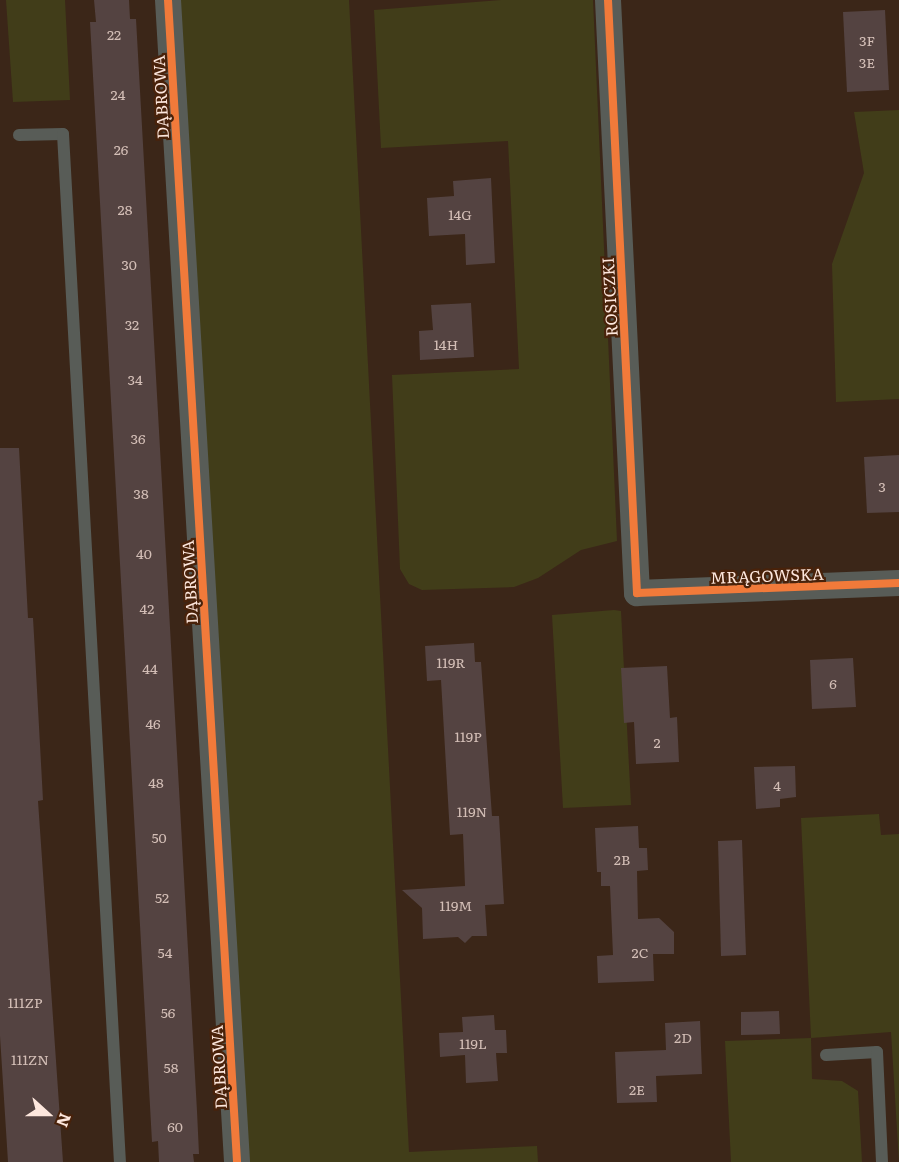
<!DOCTYPE html>
<html>
<head>
<meta charset="utf-8">
<style>
	body { margin:0 }
	#map { position:relative; width:899px; height:1162px; overflow:hidden; background:#3b2618; font-family:Literata,serif }
	div>[style] { position:absolute }
	[style*='--x'] { left:calc(var(--x)*1px); top:calc(var(--y)*1px); width:calc(var(--w)*1px); rotate:calc(var(--a)*1deg) }
	.green>* { inset:0; background:#413d19 }
	.building>* { inset:0; background:#544341 }
	.service>* { height:12px; margin:-6px; padding:0 6px; transform-origin:6px; border-radius:6px; background:#585c57 }
	.minor>* { height:26px; margin:-13px; padding:0 13px; transform-origin:13px; border-radius:13px; background:#585c57 }
	.cycleway>* { height:8px; margin:-4px; padding:0 4px; transform-origin:4px; border-radius:4px; background:#f17a3a }
	span { translate:-50% -50%; white-space:nowrap; text-align:center; line-height:1.15; -webkit-text-stroke:4.5px #49220a; paint-order:stroke }
	.number-label { font-size:14px; color:#d3beb6 }
	.number-label span { -webkit-text-stroke-width:0 }
	.street-label { font-size:16px; color:#fde7dd }
	.north { position:absolute; left:18px; top:1084px; width:60px; height:60px; -webkit-text-stroke:4px #49220a; paint-order:stroke; rotate:111deg; font-size:16px; font-weight:700; line-height:24px; text-align:center; color:#fde7dd }
	.north::after { content:''; display:block; margin:auto; width:21px; height:27px; background:#fde7dd; clip-path:polygon(50% 0,100% 100%,50% 72%,0 100%) }
</style>
</head>
<body>
<div id="map">
	<div class="green">
		<div style="clip-path:polygon(6px 0,65px 0,70px 100px,13px 102px)"></div>
		<div style="clip-path:polygon(180px 0,349px 0,409px 1152px,537px 1146px,538px 1162px,246px 1162px)"></div>
		<div style="clip-path:polygon(501px 0,593px 0,617px 541px,581px 550px,538px 578px,514px 587px,422px 590px,409px 584px,400px 569px,392px 375px,519px 369px,508px 141px,381px 148px,374px 10px)"></div>
		<div style="clip-path:polygon(899px 110px,899px 399px,836px 402px,832px 264px,864px 173px,854px 112px)"></div>
		<div style="clip-path:polygon(614px 610px,621px 611px,631px 805px,563px 808px,552px 615px)"></div>
		<div style="clip-path:polygon(879px 814px,881px 835px,899px 834px,899px 1162px,891px 1032px,811px 1038px,812px 1079px,842px 1081px,858px 1091px,862px 1162px,731px 1162px,725px 1041px,811px 1038px,801px 818px)"></div>
	</div>
	<div class="building">
		<div style="clip-path:polygon(94px 0,129px 0,130px 19px,136px 19px,197px 1111px,199px 1154px,193px 1154px,194px 1162px,159px 1162px,158px 1141px,152px 1142px,90px 22px,96px 22px)"></div>
		<div style="clip-path:polygon(885px 10px,889px 90px,847px 92px,843px 12px)"></div>
		<div style="clip-path:polygon(491px 178px,495px 263px,466px 265px,465px 234px,429px 236px,427px 198px,454px 196px,453px 181px)"></div>
		<div style="clip-path:polygon(471px 303px,474px 357px,420px 360px,419px 331px,433px 330px,431px 305px)"></div>
		<div style="clip-path:polygon(0 448px,19px 448px,28px 618px,33px 618px,35px 653px,43px 800px,38px 801px,63px 1162px,8px 1162px,0 1036px)"></div>
		<div style="clip-path:polygon(899px 455px,899px 512px,867px 513px,864px 457px)"></div>
		<div style="clip-path:polygon(474px 643px,475px 662px,481px 662px,492px 816px,499px 816px,504px 904px,485px 905px,487px 936px,472px 936px,465px 943px,458px 937px,423px 939px,422px 908px,402px 890px,465px 886px,463px 834px,450px 835px,441px 680px,427px 681px,425px 646px)"></div>
		<div style="clip-path:polygon(853px 658px,856px 707px,812px 709px,810px 660px)"></div>
		<div style="clip-path:polygon(667px 666px,670px 718px,677px 717px,679px 762px,636px 764px,634px 722px,624px 723px,621px 668px)"></div>
		<div style="clip-path:polygon(795px 766px,796px 797px,780px 799px,780px 807px,756px 809px,754px 767px)"></div>
		<div style="clip-path:polygon(638px 826px,639px 848px,647px 848px,648px 870px,637px 871px,638px 919px,659px 918px,674px 932px,674px 954px,653px 954px,654px 981px,598px 983px,597px 956px,613px 955px,610px 886px,601px 886px,601px 872px,597px 872px,595px 828px)"></div>
		<div style="clip-path:polygon(742px 840px,746px 955px,721px 956px,718px 841px)"></div>
		<div style="clip-path:polygon(779px 1011px,780px 1034px,741px 1035px,741px 1012px)"></div>
		<div style="clip-path:polygon(494px 1015px,495px 1030px,506px 1030px,507px 1053px,496px 1053px,498px 1081px,466px 1083px,465px 1055px,440px 1057px,439px 1033px,463px 1032px,462px 1017px)"></div>
		<div style="clip-path:polygon(700px 1021px,702px 1074px,656px 1076px,657px 1102px,617px 1103px,615px 1052px,666px 1050px,665px 1023px)"></div>
	</div>
	<div class="service">
		<div style="--x:19;--y:135;--w:44;--a:-1.3"></div>
		<div style="--x:63;--y:134;--w:1030;--a:86.83"></div>
		<div style="--x:826;--y:1055;--w:51;--a:-3.4"></div>
		<div style="--x:877;--y:1052;--w:110;--a:87.4"></div>
	</div>
	<div class="minor">
		<div style="--x:168;--y:0;--w:1164;--a:86.6"></div>
		<div style="--x:608;--y:0;--w:594;--a:87.2"></div>
		<div style="--x:637;--y:593;--w:262;--a:-2.2"></div>
	</div>
	<div class="cycleway">
		<div style="--x:168;--y:0;--w:1164;--a:86.6"></div>
		<div style="--x:608;--y:0;--w:594;--a:87.2"></div>
		<div style="--x:637;--y:593;--w:262;--a:-2.2"></div>
	</div>
	<div class="number-label">
		<span style="left:114px;top:34px">22</span>
		<span style="left:867px;top:40px">3F</span>
		<span style="left:867px;top:62px">3E</span>
		<span style="left:118px;top:94px">24</span>
		<span style="left:121px;top:149px">26</span>
		<span style="left:125px;top:209px">28</span>
		<span style="left:460px;top:214px">14G</span>
		<span style="left:129px;top:264px">30</span>
		<span style="left:132px;top:324px">32</span>
		<span style="left:446px;top:344px">14H</span>
		<span style="left:135px;top:379px">34</span>
		<span style="left:138px;top:438px">36</span>
		<span style="left:882px;top:486px">3</span>
		<span style="left:141px;top:493px">38</span>
		<span style="left:144px;top:553px">40</span>
		<span style="left:147px;top:608px">42</span>
		<span style="left:451px;top:662px">119R</span>
		<span style="left:150px;top:668px">44</span>
		<span style="left:833px;top:683px">6</span>
		<span style="left:153px;top:723px">46</span>
		<span style="left:468px;top:736px">119P</span>
		<span style="left:657px;top:742px">2</span>
		<span style="left:156px;top:782px">48</span>
		<span style="left:777px;top:785px">4</span>
		<span style="left:472px;top:811px">119N</span>
		<span style="left:159px;top:837px">50</span>
		<span style="left:622px;top:859px">2B</span>
		<span style="left:162px;top:897px">52</span>
		<span style="left:456px;top:905px">119M</span>
		<span style="left:165px;top:952px">54</span>
		<span style="left:640px;top:952px">2C</span>
		<span style="left:25px;top:1002px">111ZP</span>
		<span style="left:168px;top:1012px">56</span>
		<span style="left:683px;top:1037px">2D</span>
		<span style="left:473px;top:1043px">119L</span>
		<span style="left:30px;top:1059px">111ZN</span>
		<span style="left:171px;top:1067px">58</span>
		<span style="left:637px;top:1089px">2E</span>
		<span style="left:175px;top:1126px">60</span>
	</div>
	<div class="street-label">
		<span style="left:160px;top:97px;rotate:-93deg">DĄBROWA</span>
		<span style="left:609px;top:297px;rotate:-93deg">ROSICZKI</span>
		<span style="left:767px;top:575px;rotate:-2deg">MRĄGOWSKA</span>
		<span style="left:189px;top:582px;rotate:-93deg">DĄBROWA</span>
		<span style="left:218px;top:1067px;rotate:-93deg">DĄBROWA</span>
	</div>
	<div class="north">N</div>
</div>
</body>
</html>
